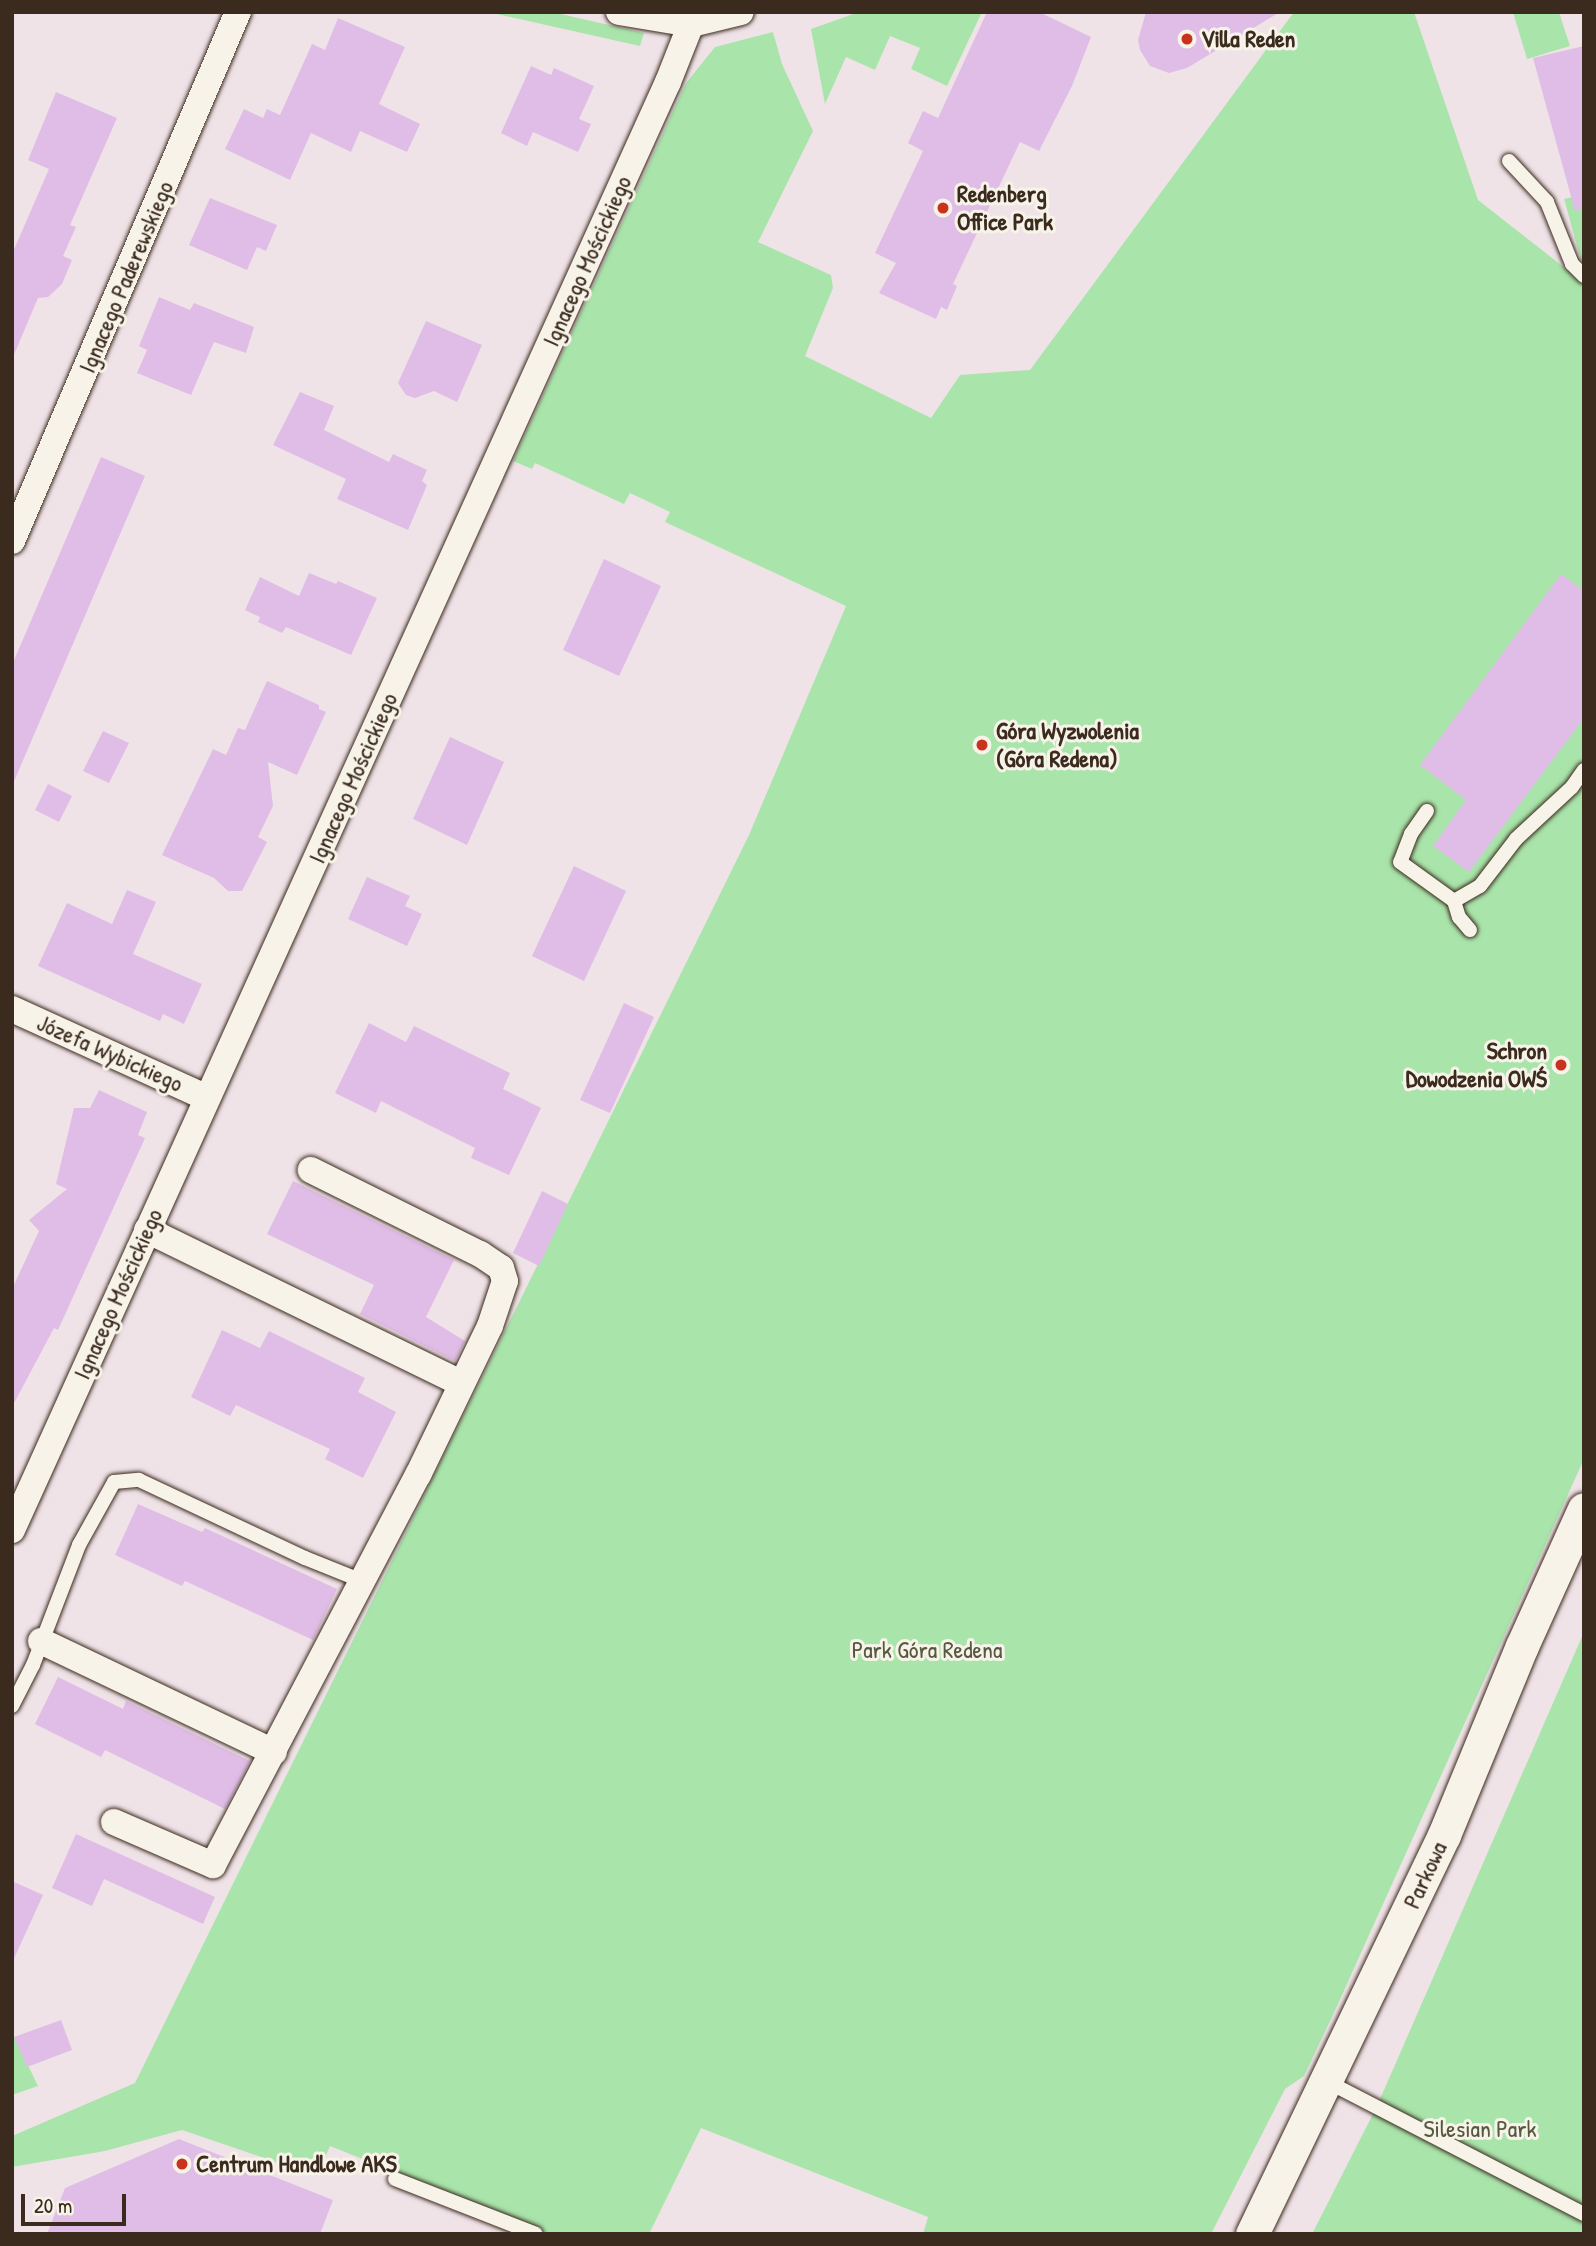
<!DOCTYPE html>
<html>
<head>
<meta charset="utf-8">
<style>
	body { margin:0 }
	#map { position:relative; width:1596px; height:2246px; overflow:hidden; background:#f0e3e8; font-family:"Patrick Hand",sans-serif }
	div>[style] { position:absolute }
	[style*='--x'] { left:calc(var(--x)*1px); top:calc(var(--y)*1px); width:calc(var(--w)*1px); rotate:calc(var(--a)*1deg) }
	.green>* { inset:0; background:#a9e5ab }
	.building>* { inset:0; background:#e0bde7 }
	.roads { filter:drop-shadow(0 0 2px #3b2a1e) drop-shadow(0 0 2px #3b2a1e) }
	.service>* { height:14px; margin:-7px; padding:0 7px; transform-origin:7px; border-radius:7px; background:#f7f3e8 }
	.minor>* { height:26px; margin:-13px; padding:0 13px; transform-origin:13px; border-radius:13px; background:#f7f3e8 }
	.tertiary>* { height:33px; margin:-16.5px; padding:0 16.5px; transform-origin:16.5px; border-radius:16.5px; background:#f7f3e8 }
	.dots>* { width:19px; height:19px; translate:-50% -50%; box-sizing:border-box; border:4px solid #f7f3e8; border-radius:50% }
	span { translate:-50% -50%; white-space:nowrap; text-align:center; line-height:1.15; -webkit-text-stroke:6px #f7f3e8; paint-order:stroke }
	.poi-label { font-size:24px; color:#3b2a1e; font-weight:700 }
	.left { translate:0 -50%; text-align:left }
	.right { translate:-100% -50%; text-align:right }
	.street-label { font-size:24px; color:#3b2a1e }
	.park-label { font-size:24px; color:#565941 }
	.frame { position:absolute; inset:0; border:14px solid #3b2a1e; pointer-events:none }
	.scale { position:absolute; left:21px; top:2194px; width:105px; height:32px; box-sizing:border-box; border:4px solid #3b2a1e; border-top:0; padding-left:9px; font-size:21px; line-height:24px; white-space:nowrap; color:#3b2a1e; -webkit-text-stroke:5px #f7f3e8; paint-order:stroke }
</style>
</head>
<body>
<div id="map">
	<div class="green">
		<div style="clip-path:polygon(488px 12px,552px 12px,644px 33px,640px 46px)"></div>
		<div style="clip-path:polygon(859px 12px,982px 12px,947px 86px,911px 69px,920px 48px,890px 36px,875px 70px,846px 57px,825px 104px,811px 29px)"></div>
		<div style="clip-path:polygon(1294px 12px,1414px 12px,1478px 200px,1584px 283px,1584px 1459px,1337px 2006px,1304px 2076px,1285px 2089px,1211px 2234px,923px 2234px,928px 2217px,701px 2128px,649px 2234px,549px 2234px,330px 2146px,317px 2176px,182px 2130px,105px 2151px,12px 2167px,12px 2136px,135px 2083px,749px 835px,846px 606px,665px 522px,670px 512px,630px 493px,624px 504px,535px 463px,532px 469px,513px 461px,686px 83px,715px 47px,773px 32px,782px 64px,813px 131px,758px 242px,831px 275px,833px 288px,805px 356px,931px 418px,960px 375px,1030px 370px)"></div>
		<div style="clip-path:polygon(1513px 12px,1559px 12px,1570px 46px,1527px 59px)"></div>
		<div style="clip-path:polygon(1584px 194px,1584px 260px,1581px 260px,1564px 199px)"></div>
		<div style="clip-path:polygon(1584px 1632px,1584px 2234px,1312px 2234px,1377px 2106px)"></div>
		<div style="clip-path:polygon(12px 2032px,38px 2086px,12px 2095px)"></div>
	</div>
	<div class="building">
		<div style="clip-path:polygon(987px 12px,1039px 12px,1091px 37px,1072px 86px,1039px 151px,1020px 142px,953px 284px,957px 286px,947px 310px,941px 307px,936px 319px,879px 293px,896px 263px,875px 253px,923px 151px,908px 143px,923px 111px,938px 118px)"></div>
		<div style="clip-path:polygon(1146px 12px,1280px 12px,1187px 68px,1169px 73px,1150px 66px,1140px 50px,1138px 40px)"></div>
		<div style="clip-path:polygon(338px 18px,405px 47px,379px 104px,420px 124px,407px 152px,360px 131px,351px 152px,311px 133px,290px 180px,225px 149px,244px 109px,263px 118px,267px 109px,280px 115px,312px 44px,325px 50px)"></div>
		<div style="clip-path:polygon(1584px 46px,1584px 209px,1575px 211px,1533px 58px)"></div>
		<div style="clip-path:polygon(531px 66px,551px 75px,554px 68px,594px 86px,579px 119px,591px 124px,578px 152px,533px 132px,527px 146px,501px 133px)"></div>
		<div style="clip-path:polygon(56px 92px,117px 118px,70px 225px,76px 227px,63px 256px,72px 260px,62px 284px,48px 297px,38px 298px,13px 357px,12px 254px,49px 169px,28px 160px)"></div>
		<div style="clip-path:polygon(210px 198px,277px 225px,266px 251px,257px 247px,247px 270px,189px 245px)"></div>
		<div style="clip-path:polygon(159px 297px,190px 310px,194px 303px,254px 327px,246px 353px,214px 342px,191px 395px,137px 373px,147px 350px,139px 346px)"></div>
		<div style="clip-path:polygon(426px 321px,482px 345px,457px 402px,434px 391px,415px 398px,406px 395px,398px 383px)"></div>
		<div style="clip-path:polygon(300px 392px,334px 406px,324px 430px,389px 462px,393px 454px,427px 470px,422px 481px,427px 485px,408px 530px,337px 499px,346px 479px,273px 445px)"></div>
		<div style="clip-path:polygon(101px 457px,145px 476px,12px 786px,12px 665px)"></div>
		<div style="clip-path:polygon(604px 559px,661px 586px,619px 676px,563px 650px)"></div>
		<div style="clip-path:polygon(309px 573px,336px 584px,338px 581px,377px 598px,351px 655px,286px 627px,282px 633px,258px 622px,260px 617px,245px 610px,260px 577px,299px 596px)"></div>
		<div style="clip-path:polygon(1561px 574px,1584px 591px,1584px 718px,1469px 872px,1433px 846px,1466px 800px,1420px 765px)"></div>
		<div style="clip-path:polygon(267px 681px,319px 705px,319px 709px,326px 712px,297px 775px,268px 762px,273px 806px,258px 837px,267px 842px,242px 891px,228px 891px,214px 878px,162px 855px,213px 749px,226px 755px,238px 728px,245px 730px)"></div>
		<div style="clip-path:polygon(103px 731px,129px 743px,109px 783px,83px 771px)"></div>
		<div style="clip-path:polygon(450px 737px,504px 762px,467px 845px,413px 819px)"></div>
		<div style="clip-path:polygon(48px 784px,72px 796px,59px 822px,35px 810px)"></div>
		<div style="clip-path:polygon(574px 866px,626px 891px,584px 981px,532px 956px)"></div>
		<div style="clip-path:polygon(367px 877px,410px 896px,405px 906px,422px 914px,407px 946px,348px 919px)"></div>
		<div style="clip-path:polygon(127px 890px,156px 902px,133px 954px,202px 984px,184px 1024px,163px 1014px,160px 1021px,38px 966px,67px 903px,112px 924px)"></div>
		<div style="clip-path:polygon(624px 1003px,654px 1017px,610px 1113px,580px 1100px)"></div>
		<div style="clip-path:polygon(369px 1023px,406px 1042px,414px 1026px,510px 1073px,503px 1089px,541px 1108px,509px 1175px,471px 1158px,475px 1148px,381px 1101px,376px 1113px,335px 1093px)"></div>
		<div style="clip-path:polygon(99px 1090px,147px 1112px,138px 1135px,145px 1138px,58px 1330px,54px 1328px,12px 1407px,12px 1289px,39px 1231px,29px 1220px,67px 1189px,56px 1184px,74px 1108px,90px 1108px)"></div>
		<div style="clip-path:polygon(293px 1181px,454px 1260px,426px 1317px,465px 1341px,455px 1361px,360px 1314px,374px 1285px,267px 1234px)"></div>
		<div style="clip-path:polygon(542px 1191px,568px 1204px,539px 1266px,513px 1253px)"></div>
		<div style="clip-path:polygon(222px 1330px,260px 1348px,269px 1331px,365px 1378px,358px 1392px,396px 1412px,363px 1478px,325px 1459px,330px 1449px,236px 1405px,230px 1416px,191px 1397px)"></div>
		<div style="clip-path:polygon(138px 1504px,202px 1532px,205px 1528px,337px 1589px,313px 1640px,185px 1581px,182px 1586px,115px 1555px)"></div>
		<div style="clip-path:polygon(58px 1677px,123px 1709px,126px 1701px,250px 1761px,225px 1809px,105px 1750px,101px 1757px,35px 1724px)"></div>
		<div style="clip-path:polygon(76px 1834px,215px 1897px,203px 1924px,104px 1879px,92px 1906px,52px 1888px)"></div>
		<div style="clip-path:polygon(12px 1881px,43px 1895px,12px 1963px)"></div>
		<div style="clip-path:polygon(61px 2020px,72px 2050px,27px 2067px,14px 2037px)"></div>
		<div style="clip-path:polygon(179px 2139px,333px 2200px,320px 2234px,47px 2234px,65px 2188px)"></div>
	</div>
	<div class="roads">
		<div class="service">
			<div style="--x:1509;--y:161;--w:56;--a:47.2"></div>
			<div style="--x:1547;--y:202;--w:67;--a:68"></div>
			<div style="--x:1572;--y:264;--w:17;--a:45"></div>
			<div style="--x:1427;--y:811;--w:28;--a:125"></div>
			<div style="--x:1411;--y:834;--w:30;--a:111"></div>
			<div style="--x:1400;--y:862;--w:67;--a:35.8"></div>
			<div style="--x:1454;--y:901;--w:30;--a:-30"></div>
			<div style="--x:1480;--y:886;--w:59;--a:-52.5"></div>
			<div style="--x:1516;--y:839;--w:76;--a:-42.9"></div>
			<div style="--x:1572;--y:787;--w:21;--a:-55"></div>
			<div style="--x:1454;--y:901;--w:17;--a:73"></div>
			<div style="--x:1459;--y:917;--w:17;--a:50"></div>
			<div style="--x:12;--y:1706;--w:46;--a:-62.9"></div>
			<div style="--x:33;--y:1665;--w:129;--a:-69"></div>
			<div style="--x:79;--y:1545;--w:72;--a:-60.9"></div>
			<div style="--x:114;--y:1482;--w:25;--a:-5"></div>
			<div style="--x:139;--y:1480;--w:183;--a:25.2"></div>
			<div style="--x:305;--y:1558;--w:61;--a:22"></div>
			<div style="--x:1328;--y:2082;--w:288;--a:27.3"></div>
			<div style="--x:395;--y:2179;--w:151;--a:21.3"></div>
		</div>
		<div class="minor">
			<div style="--x:619;--y:12;--w:73;--a:9.5"></div>
			<div style="--x:691;--y:24;--w:51;--a:-13.5"></div>
			<div style="--x:12;--y:541;--w:575;--a:-66.87"></div>
			<div style="--x:12;--y:1009;--w:214;--a:24.5"></div>
			<div style="--x:147;--y:1230;--w:349;--a:26"></div>
			<div style="--x:12;--y:1530;--w:1590;--a:-65.63"></div>
			<div style="--x:668;--y:82;--w:62;--a:-68.4"></div>
			<div style="--x:41;--y:1641;--w:258;--a:25.5"></div>
			<div style="--x:114;--y:1822;--w:108;--a:23.5"></div>
			<div style="--x:213;--y:1865;--w:441;--a:-62.3"></div>
			<div style="--x:418;--y:1475;--w:165;--a:-64.2"></div>
			<div style="--x:490;--y:1326;--w:47;--a:-71.6"></div>
			<div style="--x:505;--y:1281;--w:14;--a:-107"></div>
			<div style="--x:501;--y:1268;--w:25;--a:-146"></div>
			<div style="--x:480;--y:1254;--w:189;--a:-153.6"></div>
		</div>
		<div class="tertiary">
			<div style="--x:1252;--y:2234;--w:443;--a:-64.3"></div>
			<div style="--x:1444;--y:1835;--w:204;--a:-67.6"></div>
			<div style="--x:1522;--y:1646;--w:150;--a:-65.7"></div>
		</div>
	</div>
	<div class="dots">
		<div style="left:1187px;top:39px;background:#c8321e"></div>
		<div style="left:943px;top:208px;background:#c8321e"></div>
		<div style="left:982px;top:745px;background:#c8321e"></div>
		<div style="left:1561px;top:1065px;background:#c8321e"></div>
		<div style="left:182px;top:2164px;background:#c8321e"></div>
	</div>
	<div class="poi-label">
		<span class="left" style="left:1201px;top:39px">Villa Reden</span>
		<span class="left" style="left:957px;top:208px">Redenberg<br>Office Park</span>
		<span class="left" style="left:996px;top:745px">Góra Wyzwolenia<br>(Góra Redena)</span>
		<span class="right" style="left:1547px;top:1065px">Schron<br>Dowodzenia OWŚ</span>
		<span class="left" style="left:196px;top:2164px">Centrum Handlowe AKS</span>
	</div>
	<div class="street-label">
		<span style="left:587px;top:261px;rotate:-66deg">Ignacego Mościckiego</span>
		<span style="left:126px;top:277px;rotate:-67deg">Ignacego Paderewskiego</span>
		<span style="left:353px;top:778px;rotate:-66deg">Ignacego Mościckiego</span>
		<span style="left:110px;top:1053px;rotate:24deg">Józefa Wybickiego</span>
		<span style="left:118px;top:1294px;rotate:-66deg">Ignacego Mościckiego</span>
		<span style="left:1425px;top:1875px;rotate:-65deg">Parkowa</span>
	</div>
	<div class="park-label">
		<span style="left:927px;top:1650px">Park Góra Redena</span>
		<span style="left:1480px;top:2129px">Silesian Park</span>
	</div>
	<div class="frame"></div>
	<div class="scale">20 m</div>
</div>
</body>
</html>
